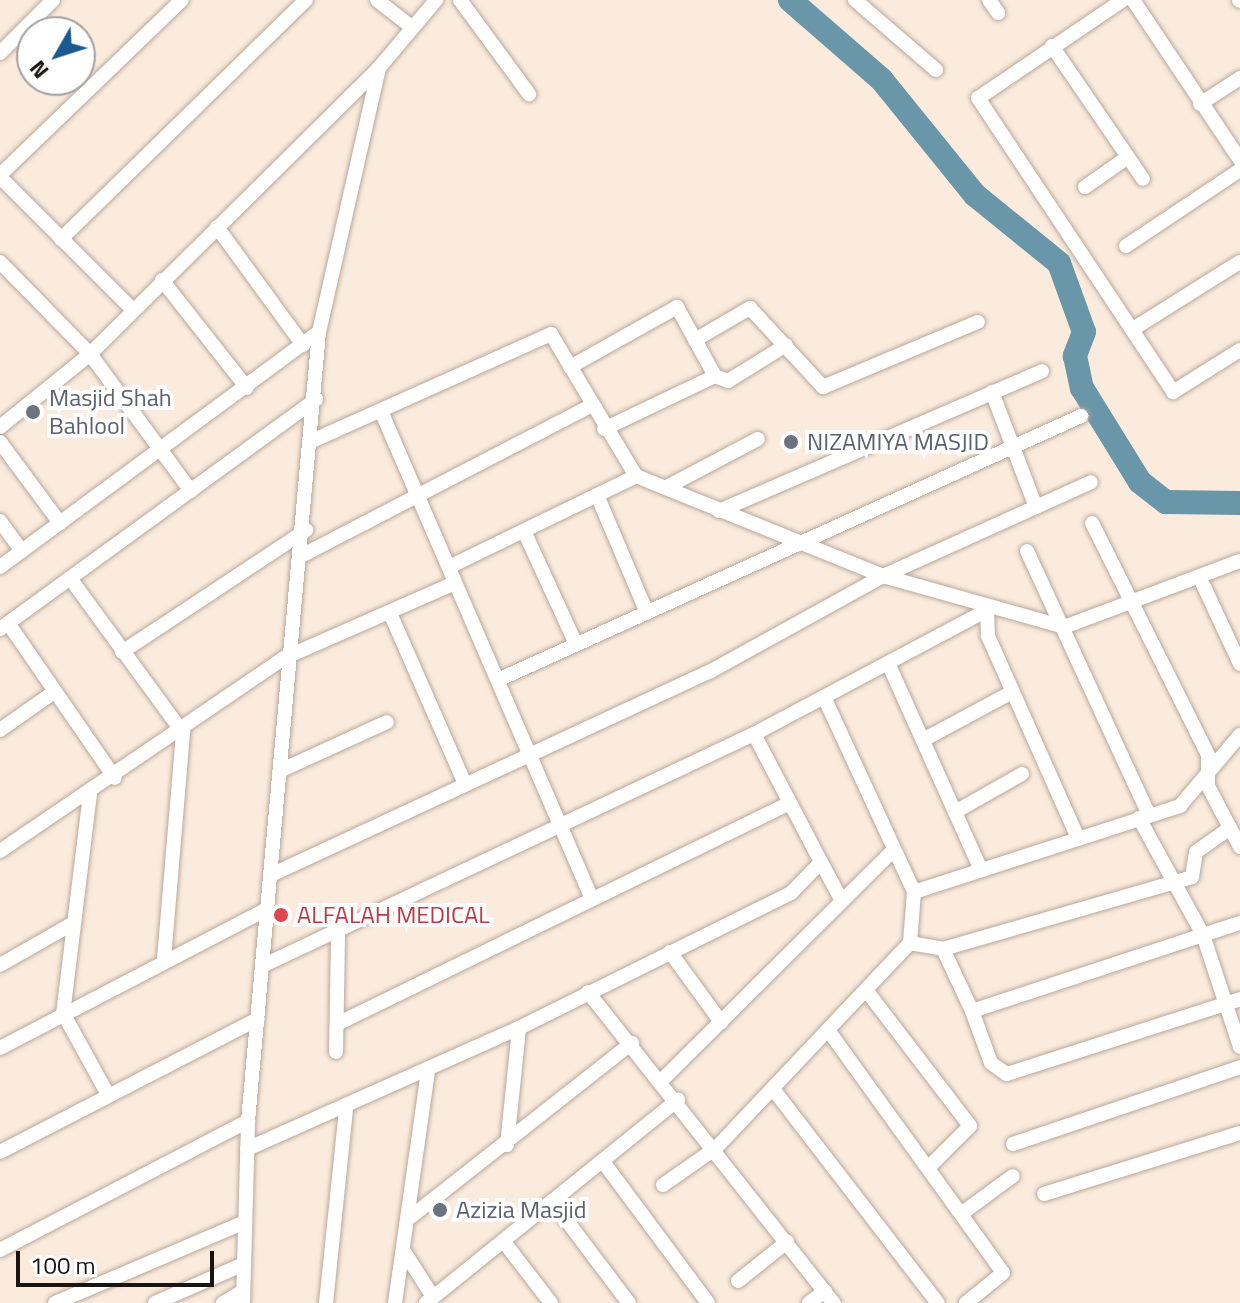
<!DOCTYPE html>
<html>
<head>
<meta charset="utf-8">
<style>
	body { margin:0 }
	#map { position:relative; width:1240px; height:1303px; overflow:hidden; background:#fbebdd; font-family:"Titillium Web",sans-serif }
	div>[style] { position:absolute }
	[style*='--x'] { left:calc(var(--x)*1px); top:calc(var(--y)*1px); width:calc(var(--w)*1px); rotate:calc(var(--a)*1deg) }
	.river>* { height:24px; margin:-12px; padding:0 12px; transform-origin:12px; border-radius:12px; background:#6a96aa }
	.roads { filter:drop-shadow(0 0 2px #b7a89b) drop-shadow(0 0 2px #b7a89b) }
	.street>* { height:14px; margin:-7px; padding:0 7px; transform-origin:7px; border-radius:7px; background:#fff }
	.dots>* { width:22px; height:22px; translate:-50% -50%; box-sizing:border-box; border:4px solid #fff; border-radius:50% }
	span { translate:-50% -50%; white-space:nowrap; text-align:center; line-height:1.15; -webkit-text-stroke:8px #fff; paint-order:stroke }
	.worship-label { font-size:24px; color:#5b616d }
	.left { translate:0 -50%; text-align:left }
	.health-label { font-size:24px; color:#be3a42 }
	.north { position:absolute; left:16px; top:16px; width:80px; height:80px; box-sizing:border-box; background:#fff; border:2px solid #a3a19f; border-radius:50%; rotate:231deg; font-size:22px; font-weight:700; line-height:32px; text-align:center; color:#19140f }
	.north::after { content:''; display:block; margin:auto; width:28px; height:36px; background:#1b5a90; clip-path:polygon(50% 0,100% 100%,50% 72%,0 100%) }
	.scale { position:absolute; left:16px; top:1251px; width:198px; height:36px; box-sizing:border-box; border:4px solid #19140f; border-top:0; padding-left:10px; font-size:24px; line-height:28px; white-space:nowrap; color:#19140f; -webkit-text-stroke:6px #fff; paint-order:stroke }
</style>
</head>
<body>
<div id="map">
	<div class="river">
		<div style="--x:790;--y:0;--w:121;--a:41"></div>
		<div style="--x:881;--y:79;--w:149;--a:51"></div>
		<div style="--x:975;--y:195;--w:108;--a:39"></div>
		<div style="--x:1059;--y:263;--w:73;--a:70.1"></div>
		<div style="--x:1084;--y:332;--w:26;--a:111"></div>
		<div style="--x:1075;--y:356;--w:33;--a:78"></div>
		<div style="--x:1082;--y:388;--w:110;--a:58.3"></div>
		<div style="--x:1140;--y:482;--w:33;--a:38"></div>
		<div style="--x:1166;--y:502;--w:74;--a:0.8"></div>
	</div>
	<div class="roads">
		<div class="street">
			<div style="--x:377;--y:0;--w:41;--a:38"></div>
			<div style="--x:460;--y:0;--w:117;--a:53.7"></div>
			<div style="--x:855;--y:0;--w:107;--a:40.8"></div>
			<div style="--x:989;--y:0;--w:16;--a:55"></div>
			<div style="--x:1123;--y:0;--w:175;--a:145.9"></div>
			<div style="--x:978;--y:98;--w:353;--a:56.4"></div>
			<div style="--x:1173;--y:392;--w:79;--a:-32.1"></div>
			<div style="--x:1133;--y:0;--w:192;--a:56.2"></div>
			<div style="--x:1239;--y:0;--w:1;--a:45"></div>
			<div style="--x:1052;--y:46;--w:161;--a:55.6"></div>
			<div style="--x:0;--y:53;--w:75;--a:-45"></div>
			<div style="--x:1200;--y:104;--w:48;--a:-33"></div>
			<div style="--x:0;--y:175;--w:252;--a:-43.9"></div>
			<div style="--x:0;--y:177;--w:187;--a:45"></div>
			<div style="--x:1085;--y:187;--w:52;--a:-34.9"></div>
			<div style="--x:217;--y:227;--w:146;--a:53.9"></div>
			<div style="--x:61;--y:239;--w:342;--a:-44.3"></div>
			<div style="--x:1126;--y:246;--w:137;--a:-33.7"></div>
			<div style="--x:0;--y:262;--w:129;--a:45.6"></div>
			<div style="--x:90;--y:354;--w:170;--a:53.6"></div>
			<div style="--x:162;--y:280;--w:137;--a:51.8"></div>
			<div style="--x:1133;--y:329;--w:126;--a:-32.1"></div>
			<div style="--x:695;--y:340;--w:64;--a:-30.2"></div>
			<div style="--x:750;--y:308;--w:108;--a:47.3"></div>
			<div style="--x:823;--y:387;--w:168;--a:-22.8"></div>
			<div style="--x:570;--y:367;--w:123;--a:-29.3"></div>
			<div style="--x:677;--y:307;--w:79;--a:61.2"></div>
			<div style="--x:992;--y:392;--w:123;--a:69.1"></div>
			<div style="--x:381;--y:411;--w:532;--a:66.62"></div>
			<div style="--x:0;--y:427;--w:116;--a:-39"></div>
			<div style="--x:90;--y:354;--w:407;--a:-44.7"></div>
			<div style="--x:379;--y:68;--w:89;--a:-50"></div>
			<div style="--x:604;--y:429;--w:123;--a:-25.5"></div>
			<div style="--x:715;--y:376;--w:14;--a:21"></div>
			<div style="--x:728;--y:381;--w:68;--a:-31.8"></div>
			<div style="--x:314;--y:440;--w:260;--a:-24.1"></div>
			<div style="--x:551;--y:334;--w:165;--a:59.1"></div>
			<div style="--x:636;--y:476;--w:266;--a:22"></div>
			<div style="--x:883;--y:576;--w:188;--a:15.7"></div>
			<div style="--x:1064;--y:627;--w:188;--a:-20.6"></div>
			<div style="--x:0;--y:442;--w:101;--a:53.5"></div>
			<div style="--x:665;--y:488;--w:105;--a:-27.8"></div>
			<div style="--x:597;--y:495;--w:128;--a:67"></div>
			<div style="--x:719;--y:511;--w:352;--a:-23.4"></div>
			<div style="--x:0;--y:521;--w:37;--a:54"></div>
			<div style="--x:1092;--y:523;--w:259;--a:63.4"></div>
			<div style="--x:1208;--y:755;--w:31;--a:90"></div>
			<div style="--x:1208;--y:786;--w:69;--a:62.3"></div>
			<div style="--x:524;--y:531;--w:124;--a:65.3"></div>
			<div style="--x:1027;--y:551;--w:291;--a:65.2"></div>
			<div style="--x:303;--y:555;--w:323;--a:-27.4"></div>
			<div style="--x:453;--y:565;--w:203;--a:-25.9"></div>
			<div style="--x:0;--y:567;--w:396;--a:-36.4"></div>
			<div style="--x:1199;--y:576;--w:97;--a:65"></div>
			<div style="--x:70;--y:578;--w:192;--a:53.9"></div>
			<div style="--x:183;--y:733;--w:228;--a:94.8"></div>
			<div style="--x:390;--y:613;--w:187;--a:66.3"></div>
			<div style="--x:8;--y:623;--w:188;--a:55.4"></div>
			<div style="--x:0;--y:629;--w:391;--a:-36"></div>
			<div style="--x:122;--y:652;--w:221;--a:-33.5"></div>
			<div style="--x:888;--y:663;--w:227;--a:65.8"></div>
			<div style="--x:500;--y:679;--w:638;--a:-24.35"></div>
			<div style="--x:824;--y:697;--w:215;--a:65.2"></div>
			<div style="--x:914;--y:892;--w:51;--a:94.5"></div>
			<div style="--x:0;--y:730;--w:66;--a:-35.1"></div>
			<div style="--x:923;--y:740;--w:101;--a:-28.3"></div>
			<div style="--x:284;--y:769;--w:113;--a:-24.5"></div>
			<div style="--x:90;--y:794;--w:221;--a:97"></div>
			<div style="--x:63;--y:1013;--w:91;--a:61.2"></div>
			<div style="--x:955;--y:812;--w:77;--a:-29.6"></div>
			<div style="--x:1139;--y:818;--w:133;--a:61.3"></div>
			<div style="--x:1203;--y:935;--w:118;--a:71.7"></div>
			<div style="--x:0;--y:851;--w:343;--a:-34.2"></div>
			<div style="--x:284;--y:658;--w:187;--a:-23.7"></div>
			<div style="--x:821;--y:862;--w:44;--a:61.7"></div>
			<div style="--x:271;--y:875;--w:485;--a:-24.9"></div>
			<div style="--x:711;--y:671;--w:196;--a:-28.9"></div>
			<div style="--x:883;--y:576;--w:228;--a:-24.3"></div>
			<div style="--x:914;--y:892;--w:280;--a:-17.9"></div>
			<div style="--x:1180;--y:806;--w:93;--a:-49.8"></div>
			<div style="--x:943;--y:949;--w:68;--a:64.9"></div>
			<div style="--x:972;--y:1011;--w:282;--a:-18.2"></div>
			<div style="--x:670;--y:952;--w:87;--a:53.9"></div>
			<div style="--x:0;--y:965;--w:81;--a:-29.7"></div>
			<div style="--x:262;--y:966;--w:544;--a:-25.25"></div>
			<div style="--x:754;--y:734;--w:264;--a:-28"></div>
			<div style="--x:987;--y:610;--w:26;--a:88"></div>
			<div style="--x:988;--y:636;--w:219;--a:66"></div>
			<div style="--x:866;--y:990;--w:171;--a:52.6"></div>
			<div style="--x:970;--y:1126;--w:59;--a:135"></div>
			<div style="--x:588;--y:992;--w:397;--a:51.7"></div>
			<div style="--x:972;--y:1011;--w:55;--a:69.9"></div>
			<div style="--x:991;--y:1063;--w:19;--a:35"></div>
			<div style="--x:1007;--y:1074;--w:245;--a:-17.8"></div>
			<div style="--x:337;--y:1024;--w:504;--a:-26.01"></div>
			<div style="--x:828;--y:1030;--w:299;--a:54.2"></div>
			<div style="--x:1003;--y:1273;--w:48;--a:141"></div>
			<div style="--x:0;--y:1048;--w:299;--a:-27.5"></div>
			<div style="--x:336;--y:1052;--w:117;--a:-89"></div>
			<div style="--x:663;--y:1079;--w:325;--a:-44.8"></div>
			<div style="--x:773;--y:1089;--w:270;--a:52.4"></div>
			<div style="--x:1013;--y:1144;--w:240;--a:-18.7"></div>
			<div style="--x:507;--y:1145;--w:118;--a:-84.1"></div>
			<div style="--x:247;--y:1149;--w:298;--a:-24"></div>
			<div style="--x:519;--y:1028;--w:304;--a:-26.4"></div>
			<div style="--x:791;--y:893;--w:43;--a:-45.9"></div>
			<div style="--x:821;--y:862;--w:144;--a:-117.6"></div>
			<div style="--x:0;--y:1152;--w:290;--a:-27.3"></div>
			<div style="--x:604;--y:1163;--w:174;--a:53.4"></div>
			<div style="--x:663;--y:1185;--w:65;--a:-34.9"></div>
			<div style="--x:716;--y:1148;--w:282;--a:-46.6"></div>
			<div style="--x:910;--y:943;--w:34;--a:10"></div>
			<div style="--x:943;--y:949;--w:259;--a:-16.1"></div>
			<div style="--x:1192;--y:877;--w:25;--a:-81"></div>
			<div style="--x:1196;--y:852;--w:42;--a:-35.2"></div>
			<div style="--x:1044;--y:1194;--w:205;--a:-17.3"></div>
			<div style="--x:552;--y:1201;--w:128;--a:53"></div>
			<div style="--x:961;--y:1214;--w:64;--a:-36.2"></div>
			<div style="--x:412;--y:1216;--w:280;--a:-38.2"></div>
			<div style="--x:504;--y:1242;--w:77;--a:52.4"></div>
			<div style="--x:0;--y:1250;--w:280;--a:-27.5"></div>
			<div style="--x:405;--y:1253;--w:52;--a:57.5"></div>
			<div style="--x:738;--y:1281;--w:63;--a:-38.5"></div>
			<div style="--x:55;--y:1303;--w:204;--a:-23.1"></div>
			<div style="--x:155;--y:1303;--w:97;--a:-23.7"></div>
			<div style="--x:223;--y:1303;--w:23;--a:-31"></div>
			<div style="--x:243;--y:1303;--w:182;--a:-88.4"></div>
			<div style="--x:248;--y:1121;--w:792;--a:-84.86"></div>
			<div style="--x:319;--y:332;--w:271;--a:-77.2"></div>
			<div style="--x:326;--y:1303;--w:195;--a:-84.1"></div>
			<div style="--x:395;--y:1303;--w:235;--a:-81.9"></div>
			<div style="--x:426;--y:1303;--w:324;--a:-38.9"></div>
			<div style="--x:809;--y:1303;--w:20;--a:-37"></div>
		</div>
	</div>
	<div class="dots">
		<div style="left:33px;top:412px;background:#6b7280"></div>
		<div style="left:791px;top:442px;background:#6b7280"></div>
		<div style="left:281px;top:915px;background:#e0444e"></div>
		<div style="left:440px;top:1210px;background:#6b7280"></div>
	</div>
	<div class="worship-label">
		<span class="left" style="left:49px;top:412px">Masjid Shah<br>Bahlool</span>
		<span class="left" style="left:807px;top:442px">NIZAMIYA MASJID</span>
		<span class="left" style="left:456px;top:1210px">Azizia Masjid</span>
	</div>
	<div class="health-label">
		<span class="left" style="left:297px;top:915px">ALFALAH MEDICAL</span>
	</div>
	<div class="north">N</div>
	<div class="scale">100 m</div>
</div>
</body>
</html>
